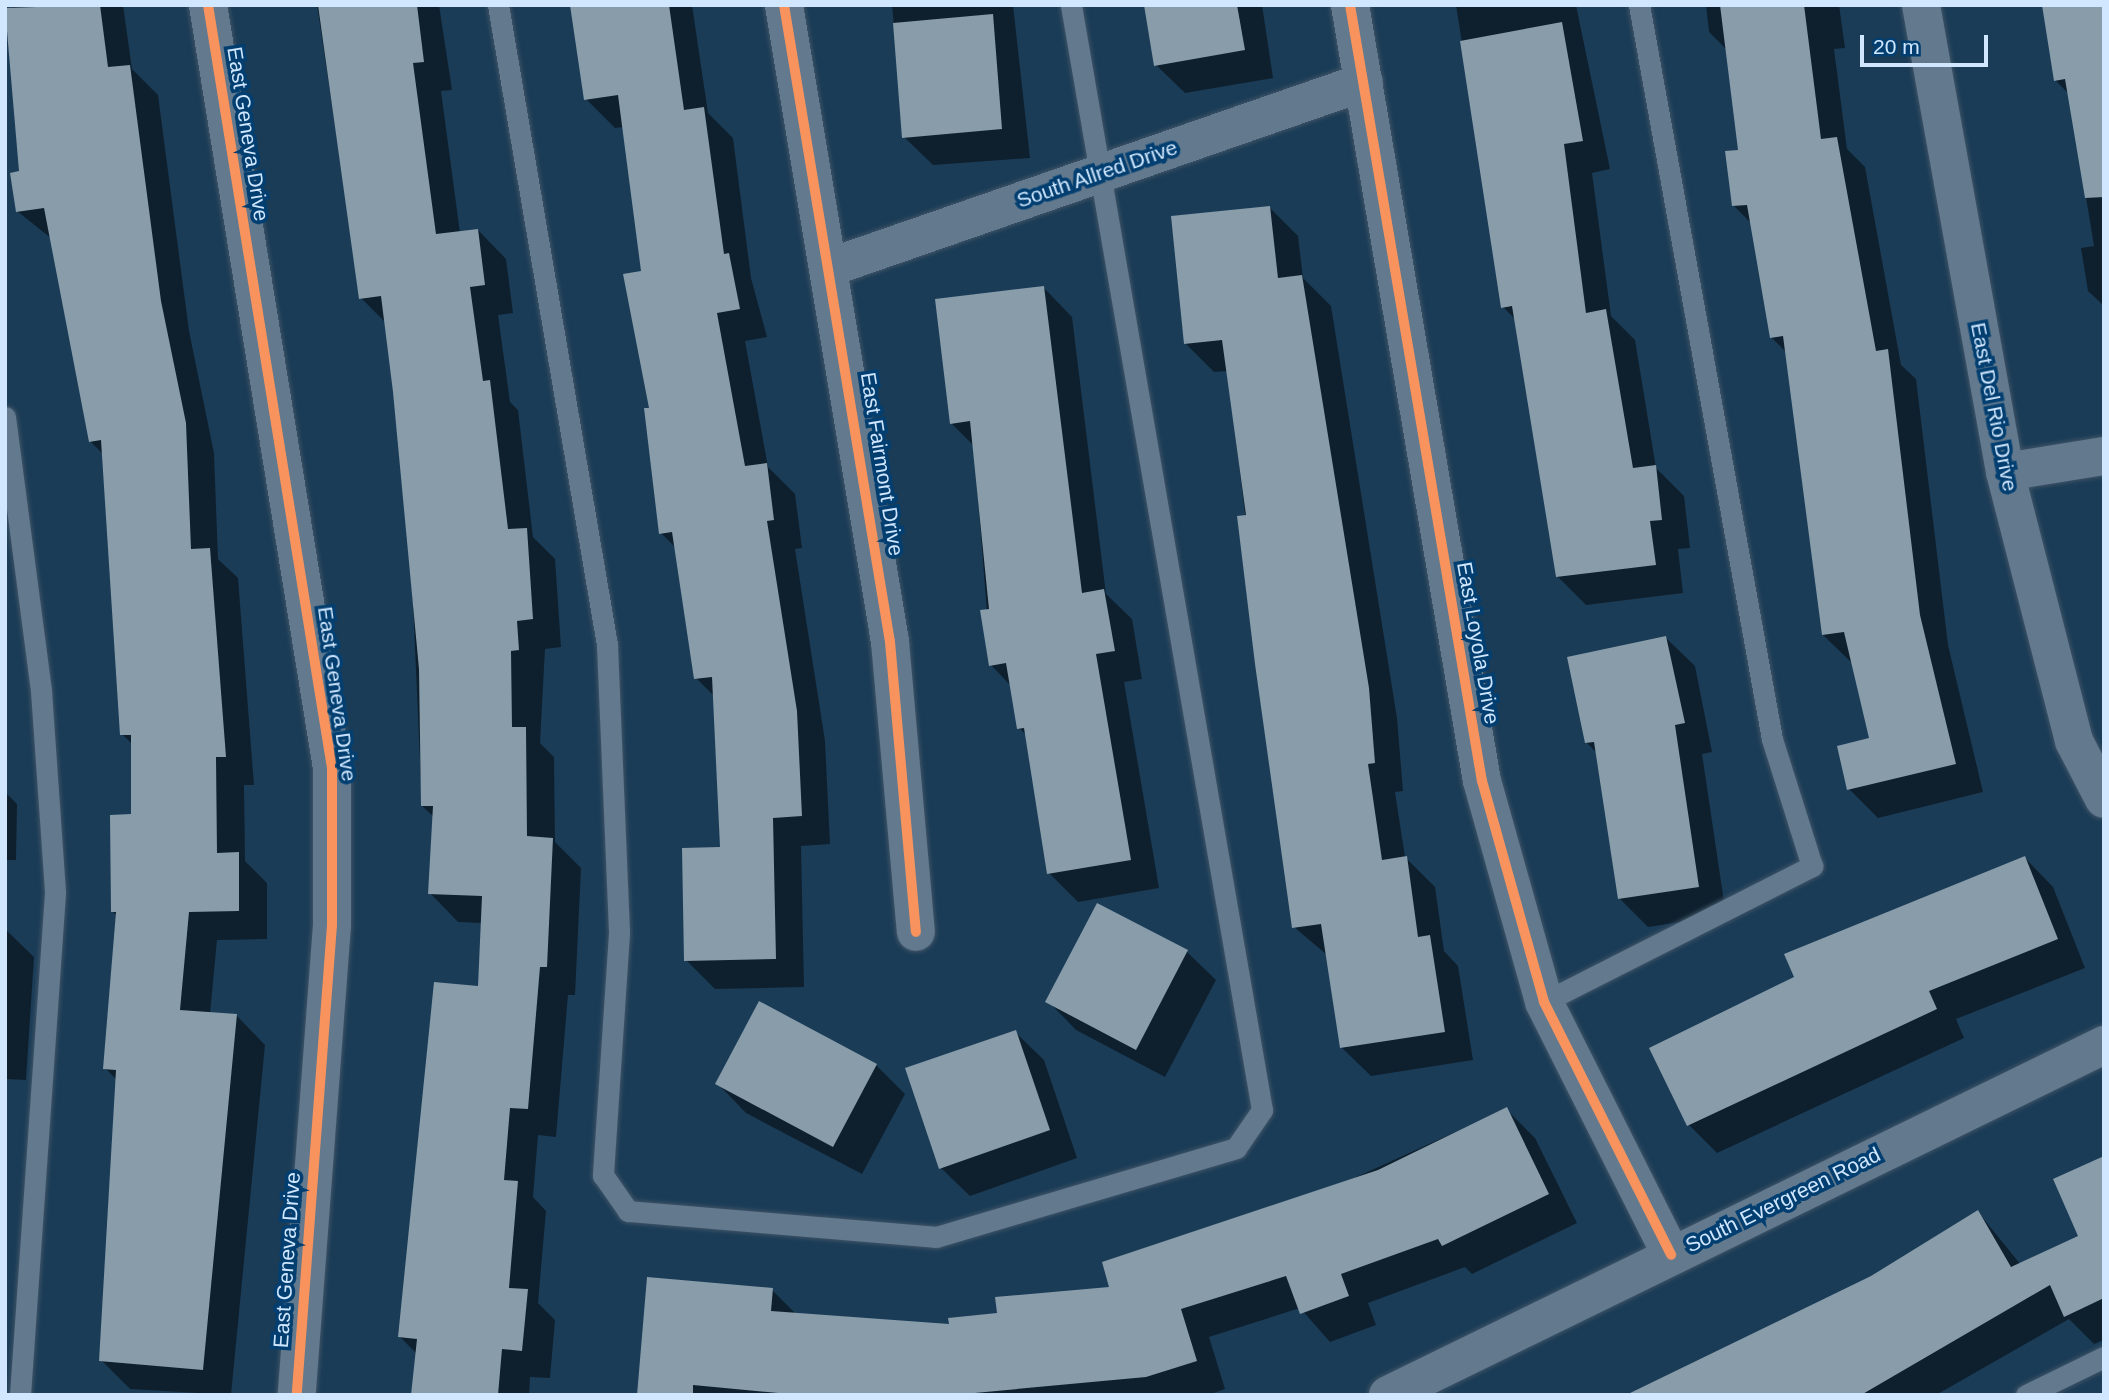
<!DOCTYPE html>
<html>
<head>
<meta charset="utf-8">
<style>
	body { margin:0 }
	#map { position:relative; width:2109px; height:1400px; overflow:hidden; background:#1b3c57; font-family:Helvetica,sans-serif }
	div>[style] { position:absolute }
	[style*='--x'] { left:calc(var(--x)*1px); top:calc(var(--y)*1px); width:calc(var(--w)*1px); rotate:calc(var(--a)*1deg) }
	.shadow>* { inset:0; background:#0007 }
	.building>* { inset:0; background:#889caa }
	.roads { filter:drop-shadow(0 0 2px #3f5466) drop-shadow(0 0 2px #3f5466) }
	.lane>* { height:21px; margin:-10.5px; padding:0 10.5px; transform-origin:10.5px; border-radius:10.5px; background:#62798e }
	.street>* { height:38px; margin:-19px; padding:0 19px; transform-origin:19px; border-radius:19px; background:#62798e }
	.cycleway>* { height:10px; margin:-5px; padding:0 5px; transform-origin:5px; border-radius:5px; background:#f8935d }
	span { translate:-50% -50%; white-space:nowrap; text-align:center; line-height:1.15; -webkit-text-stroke:7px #023f70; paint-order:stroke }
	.street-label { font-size:21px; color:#d0e7ff }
	.frame { position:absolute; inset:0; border:7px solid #d0e7ff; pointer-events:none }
	.scale { position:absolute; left:1860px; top:35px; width:128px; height:32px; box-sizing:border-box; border:4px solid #d0e7ff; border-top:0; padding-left:9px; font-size:21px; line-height:24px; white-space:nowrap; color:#d0e7ff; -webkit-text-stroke:5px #023f70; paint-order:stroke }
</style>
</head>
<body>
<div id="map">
	<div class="shadow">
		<div style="clip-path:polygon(19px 5px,123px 5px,132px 69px,158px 95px,189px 331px,214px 453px,218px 559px,238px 578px,254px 785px,244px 785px,245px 861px,267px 883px,267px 939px,217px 940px,210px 1014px,237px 1016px,265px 1045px,231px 1395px,130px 1389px,101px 1360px,118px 1081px,105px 1068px,118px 917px,112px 911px,132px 816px,133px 745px,122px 734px,104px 455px,91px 442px,52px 239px,17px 211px,21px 173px,5px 10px)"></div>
		<div style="clip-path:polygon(317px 5px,439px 5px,452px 90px,441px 91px,460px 233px,478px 230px,506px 259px,513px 313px,498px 315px,510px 402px,518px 410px,533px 537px,555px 559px,561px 647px,545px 649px,540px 743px,554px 757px,555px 842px,581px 868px,575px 995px,568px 995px,556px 1137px,538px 1135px,533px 1197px,546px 1211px,538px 1303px,555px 1320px,550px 1378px,530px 1377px,529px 1395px,413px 1395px,417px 1354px,400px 1337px,480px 988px,482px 923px,458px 922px,430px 893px,434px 817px,422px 806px,409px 511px,386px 323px,361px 298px)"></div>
		<div style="clip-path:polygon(572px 5px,692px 5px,708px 113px,733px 138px,751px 278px,767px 337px,745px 341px,768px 467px,795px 494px,802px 548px,795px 549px,825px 741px,830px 844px,801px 846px,804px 987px,715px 989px,686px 960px,722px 849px,715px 697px,696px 678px,676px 548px,661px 533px,643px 272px,624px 127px,615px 128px,586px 99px)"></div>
		<div style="clip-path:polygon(892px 5px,1013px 5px,1030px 158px,933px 165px,904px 137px)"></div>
		<div style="clip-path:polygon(1147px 5px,1262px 5px,1273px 78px,1185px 93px,1156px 65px)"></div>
		<div style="clip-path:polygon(1456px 5px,1576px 5px,1610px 169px,1592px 173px,1611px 316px,1635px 340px,1656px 468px,1684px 496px,1690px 548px,1678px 549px,1683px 593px,1586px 605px,1558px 577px,1516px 320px,1503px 307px)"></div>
		<div style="clip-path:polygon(1706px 5px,1839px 5px,1845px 48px,1834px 49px,1847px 149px,1865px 167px,1901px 365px,1916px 379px,1948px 645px,1983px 792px,1878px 818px,1849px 789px,1871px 739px,1852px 663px,1823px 635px,1787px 353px,1771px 337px,1752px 224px,1734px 206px,1740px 151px,1727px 50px,1709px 32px)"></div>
		<div style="clip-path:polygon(2104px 5px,2104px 306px,2088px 291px,2081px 248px,2094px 246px,2069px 94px,2055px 80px)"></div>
		<div style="clip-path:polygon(1269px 207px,1298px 236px,1303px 278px,1331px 306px,1397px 718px,1403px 791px,1395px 792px,1405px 857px,1435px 887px,1444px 951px,1458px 966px,1473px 1060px,1371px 1076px,1342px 1048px,1327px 955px,1294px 927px,1228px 371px,1214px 372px,1185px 343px)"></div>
		<div style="clip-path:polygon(1044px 288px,1072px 317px,1106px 594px,1132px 619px,1142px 679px,1124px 682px,1159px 888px,1078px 902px,1049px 873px,1027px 736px,1019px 728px,1011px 686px,991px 665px,974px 446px,951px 423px)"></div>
		<div style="clip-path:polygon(1666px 638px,1695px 666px,1712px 752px,1702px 754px,1726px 915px,1648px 927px,1619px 898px,1598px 754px,1587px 743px)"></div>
		<div style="clip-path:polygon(5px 792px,17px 804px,16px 860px,5px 860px)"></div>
		<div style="clip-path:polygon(2025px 858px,2053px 887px,2085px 968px,1956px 1019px,1964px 1038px,1717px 1153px,1689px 1125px,1797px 978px)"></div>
		<div style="clip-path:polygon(1098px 905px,1187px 952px,1216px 980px,1165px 1077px,1076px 1030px,1048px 1001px)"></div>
		<div style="clip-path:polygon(5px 929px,34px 957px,26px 1080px,6px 1079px,5px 1087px)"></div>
		<div style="clip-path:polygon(1015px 1032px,1044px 1060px,1077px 1158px,970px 1196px,941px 1168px)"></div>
		<div style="clip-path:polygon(876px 1065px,905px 1094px,862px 1174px,746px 1113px,718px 1084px)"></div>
		<div style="clip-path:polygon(1506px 1109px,1535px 1138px,1577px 1223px,1472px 1274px,1465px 1267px,1368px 1303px,1376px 1325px,1330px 1342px,1300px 1308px,1209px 1337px,1225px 1389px,1208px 1395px,639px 1395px,772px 1290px,797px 1315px,951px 1326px,1112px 1288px)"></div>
		<div style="clip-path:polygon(2104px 1158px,2104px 1340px,2094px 1344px,2069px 1319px,1936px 1395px,1629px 1395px,1871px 1277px,1978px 1212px,2021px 1265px,2080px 1237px)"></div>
	</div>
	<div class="building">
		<div style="clip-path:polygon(100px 5px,108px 67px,130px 65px,161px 301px,186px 423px,191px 549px,210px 548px,226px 757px,216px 757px,217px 853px,239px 852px,239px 911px,189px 912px,180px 1010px,237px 1014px,203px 1370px,99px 1361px,116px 1070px,103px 1069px,116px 912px,111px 912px,110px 815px,131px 814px,131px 735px,120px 735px,101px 440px,89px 442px,44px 208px,16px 212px,10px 173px,19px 171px,5px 8px)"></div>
		<div style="clip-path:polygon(318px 5px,417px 5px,424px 62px,413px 63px,436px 234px,478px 229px,485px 285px,470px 287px,483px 381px,490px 380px,508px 529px,527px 528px,533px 619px,517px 621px,519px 650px,511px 651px,512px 727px,526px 727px,527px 836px,553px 838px,547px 967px,540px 967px,528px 1109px,510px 1108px,504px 1180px,518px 1181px,509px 1288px,528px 1289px,522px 1351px,502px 1349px,498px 1395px,411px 1395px,417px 1339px,398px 1337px,434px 982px,478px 986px,482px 896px,428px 894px,433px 806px,421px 806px,419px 669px,393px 392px,381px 296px,359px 299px)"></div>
		<div style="clip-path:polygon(570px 5px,669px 5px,684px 110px,704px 107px,724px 254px,729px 253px,740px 309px,717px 313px,745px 466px,767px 463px,774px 520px,767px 521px,797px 711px,802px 816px,773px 818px,776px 959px,684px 961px,682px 848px,720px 847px,712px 677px,694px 679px,672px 532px,659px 534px,644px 408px,649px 408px,623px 274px,641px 271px,618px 95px,584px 100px)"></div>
		<div style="clip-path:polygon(1144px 5px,1237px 5px,1245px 50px,1154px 66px)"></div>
		<div style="clip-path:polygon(1720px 5px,1804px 5px,1821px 139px,1837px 137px,1876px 351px,1888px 349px,1920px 615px,1956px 764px,1847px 790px,1837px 746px,1869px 738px,1844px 632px,1822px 635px,1783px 336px,1770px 338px,1747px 205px,1732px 206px,1725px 151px,1738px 150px)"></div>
		<div style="clip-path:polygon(2042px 5px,2104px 5px,2104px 197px,2085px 198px,2065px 79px,2054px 81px)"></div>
		<div style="clip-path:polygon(993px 14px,1002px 129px,902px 138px,893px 23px)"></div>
		<div style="clip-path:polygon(1562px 22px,1583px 141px,1564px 144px,1586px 313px,1606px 309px,1633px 468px,1656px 465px,1662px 520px,1650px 521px,1656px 565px,1556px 577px,1512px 306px,1501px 308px,1460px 41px)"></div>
		<div style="clip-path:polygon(1270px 206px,1278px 278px,1302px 275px,1369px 688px,1375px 763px,1368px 764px,1382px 860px,1407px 856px,1418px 937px,1430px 935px,1445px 1032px,1340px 1048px,1321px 924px,1292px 928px,1255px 664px,1237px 516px,1246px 515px,1222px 340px,1184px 344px,1171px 216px)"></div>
		<div style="clip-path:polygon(1044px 286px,1082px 593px,1104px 589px,1115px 651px,1096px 654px,1131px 860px,1047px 874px,1024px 728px,1017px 729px,1006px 663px,989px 666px,980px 610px,989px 609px,970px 421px,950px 424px,935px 299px)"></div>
		<div style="clip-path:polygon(1666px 636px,1685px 723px,1675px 725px,1699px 887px,1618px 899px,1594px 742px,1585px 743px,1567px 657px)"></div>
		<div style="clip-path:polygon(2025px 856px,2058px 939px,1929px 991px,1937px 1009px,1687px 1126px,1649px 1048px,1794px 977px,1784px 954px)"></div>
		<div style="clip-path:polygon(1097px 903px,1188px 950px,1136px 1050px,1045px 1002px)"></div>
		<div style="clip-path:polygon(759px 1001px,877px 1064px,833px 1147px,715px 1084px)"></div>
		<div style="clip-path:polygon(1016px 1030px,1050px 1130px,939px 1169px,905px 1068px)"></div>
		<div style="clip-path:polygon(1507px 1107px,1549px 1194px,1442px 1246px,1438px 1239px,1341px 1274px,1349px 1296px,1300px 1314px,1286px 1276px,1181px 1309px,1197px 1361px,1146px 1377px,953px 1395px,800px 1395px,693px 1385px,693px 1395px,637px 1395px,647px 1277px,773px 1288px,771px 1311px,949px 1324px,948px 1318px,997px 1313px,995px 1297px,1109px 1287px,1102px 1262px,1378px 1170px)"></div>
		<div style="clip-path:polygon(2104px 1156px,2104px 1298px,2064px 1317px,2050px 1285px,1861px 1395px,1626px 1395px,1871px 1276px,1978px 1210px,2011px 1267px,2078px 1236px,2053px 1179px)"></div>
	</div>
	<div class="roads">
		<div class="lane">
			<div style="--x:498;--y:5;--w:649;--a:80.33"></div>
			<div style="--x:607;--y:645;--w:288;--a:87.6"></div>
			<div style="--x:619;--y:933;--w:243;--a:93.8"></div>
			<div style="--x:603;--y:1175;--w:44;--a:55.2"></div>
			<div style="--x:628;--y:1211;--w:309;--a:4.8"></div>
			<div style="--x:936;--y:1237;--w:313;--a:-16.5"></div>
			<div style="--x:1236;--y:1148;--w:46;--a:-55.6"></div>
			<div style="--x:1262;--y:1110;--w:1121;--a:-99.81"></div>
			<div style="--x:5;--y:417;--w:276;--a:82.5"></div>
			<div style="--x:41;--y:691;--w:202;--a:86"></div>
			<div style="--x:55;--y:893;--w:503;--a:93.99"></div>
			<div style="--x:1544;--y:1002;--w:301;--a:-26.9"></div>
			<div style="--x:1812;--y:866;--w:133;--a:-107.5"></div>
			<div style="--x:1772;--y:739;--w:746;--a:-100.27"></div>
			<div style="--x:2026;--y:1395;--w:87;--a:-26"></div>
		</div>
		<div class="street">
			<div style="--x:208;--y:5;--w:773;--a:80.77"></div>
			<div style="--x:332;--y:768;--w:157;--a:90"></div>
			<div style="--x:332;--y:925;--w:471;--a:94.3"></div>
			<div style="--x:784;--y:5;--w:646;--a:80.55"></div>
			<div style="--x:890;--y:642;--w:291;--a:84.9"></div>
			<div style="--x:1350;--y:5;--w:787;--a:80.35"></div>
			<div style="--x:1482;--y:781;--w:230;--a:74.3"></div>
			<div style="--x:1544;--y:1002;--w:283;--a:63.3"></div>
			<div style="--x:1921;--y:5;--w:474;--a:79.8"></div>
			<div style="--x:2005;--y:472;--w:278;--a:75.6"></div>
			<div style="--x:2074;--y:741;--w:65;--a:62.7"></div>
			<div style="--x:831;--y:267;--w:564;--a:-19.14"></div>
			<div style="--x:2005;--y:472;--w:100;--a:-9.2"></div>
			<div style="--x:1388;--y:1395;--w:797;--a:-26.05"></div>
		</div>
	</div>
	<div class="cycleway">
		<div style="--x:208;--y:5;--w:773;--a:80.77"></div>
		<div style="--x:332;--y:768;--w:157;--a:90"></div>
		<div style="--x:332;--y:925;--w:471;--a:94.3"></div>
		<div style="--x:784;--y:5;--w:646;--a:80.55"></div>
		<div style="--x:890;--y:642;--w:291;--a:84.9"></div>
		<div style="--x:1350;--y:5;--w:787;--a:80.35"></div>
		<div style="--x:1482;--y:781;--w:230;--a:74.3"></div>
		<div style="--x:1544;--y:1002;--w:283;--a:63.3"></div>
	</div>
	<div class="street-label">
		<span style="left:248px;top:134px;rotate:81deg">East Geneva Drive</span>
		<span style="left:1097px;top:174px;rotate:-19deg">South Allred Drive</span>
		<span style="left:1994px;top:407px;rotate:79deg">East Del Rio Drive</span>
		<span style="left:882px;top:464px;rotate:81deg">East Fairmont Drive</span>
		<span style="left:1478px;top:643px;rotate:80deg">East Loyola Drive</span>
		<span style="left:337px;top:694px;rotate:82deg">East Geneva Drive</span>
		<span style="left:1783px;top:1200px;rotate:-26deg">South Evergreen Road</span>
		<span style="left:287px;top:1260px;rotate:-86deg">East Geneva Drive</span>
	</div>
	<div class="frame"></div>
	<div class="scale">20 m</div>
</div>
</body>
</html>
